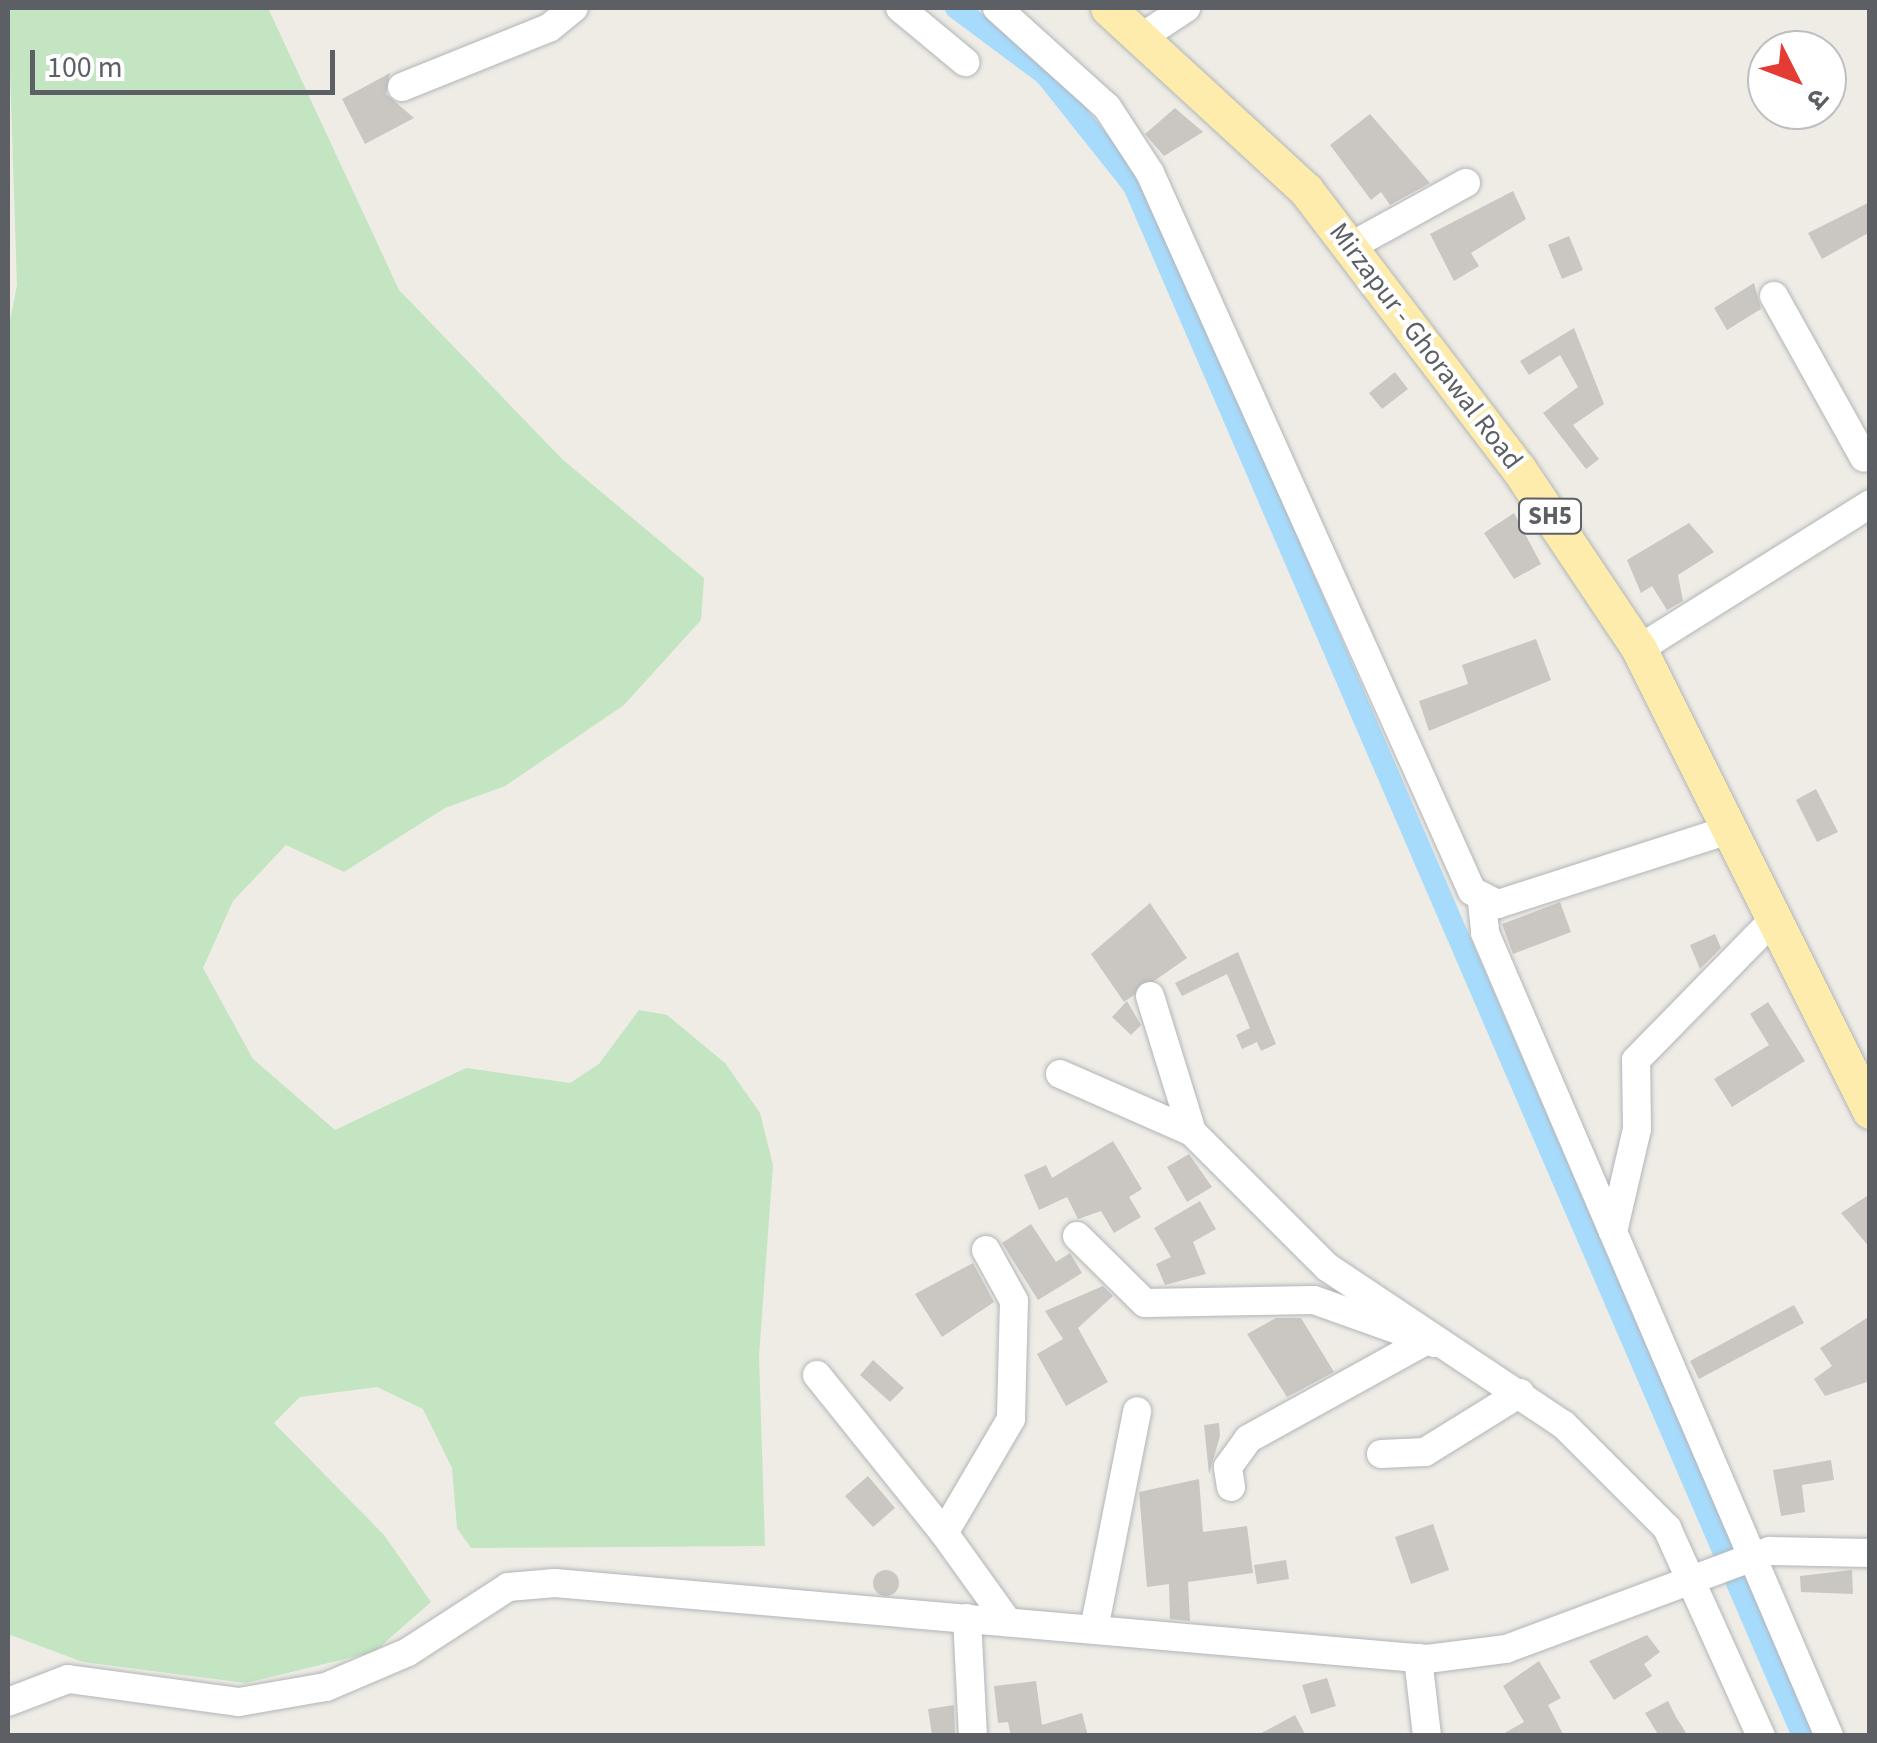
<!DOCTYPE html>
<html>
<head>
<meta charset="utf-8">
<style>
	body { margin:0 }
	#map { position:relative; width:1877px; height:1743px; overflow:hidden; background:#eeece5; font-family:"Source Sans 3","Noto Sans Devanagari",sans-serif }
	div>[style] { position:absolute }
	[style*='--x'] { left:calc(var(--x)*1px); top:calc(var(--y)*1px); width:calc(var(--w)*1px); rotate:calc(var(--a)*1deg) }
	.green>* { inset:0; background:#c3e5c2 }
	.canal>* { height:22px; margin:-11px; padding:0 11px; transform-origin:11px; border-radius:11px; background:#a7dbfc }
	.building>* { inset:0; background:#cac7c2 }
	.round { border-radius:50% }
	.roads { filter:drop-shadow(0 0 2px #b2b5b9) drop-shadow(0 0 2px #b2b5b9) }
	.minor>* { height:28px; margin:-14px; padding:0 14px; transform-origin:14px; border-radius:14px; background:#fff }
	.major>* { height:35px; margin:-17.5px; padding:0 17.5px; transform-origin:17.5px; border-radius:17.5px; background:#fdecac }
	span { translate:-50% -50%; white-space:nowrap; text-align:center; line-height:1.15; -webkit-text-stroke:8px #fff; paint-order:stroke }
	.shield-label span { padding:2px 8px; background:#fff; border:2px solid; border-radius:8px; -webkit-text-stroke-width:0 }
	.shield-label { font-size:25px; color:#5c6065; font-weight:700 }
	.street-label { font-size:28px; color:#5c6065 }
	.frame { position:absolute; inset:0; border:10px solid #5c6065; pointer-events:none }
	.north { position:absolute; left:1747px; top:30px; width:100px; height:100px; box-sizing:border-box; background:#fff; border:2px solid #bebfc1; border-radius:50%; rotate:132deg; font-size:28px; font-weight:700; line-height:40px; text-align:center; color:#5c6065 }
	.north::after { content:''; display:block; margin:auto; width:35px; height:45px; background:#e43b35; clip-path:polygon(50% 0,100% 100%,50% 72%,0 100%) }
	.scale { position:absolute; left:30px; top:50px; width:305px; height:45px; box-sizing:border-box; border:5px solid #5c6065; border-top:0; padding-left:12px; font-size:30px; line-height:35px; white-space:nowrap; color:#5c6065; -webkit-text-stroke:8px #fff; paint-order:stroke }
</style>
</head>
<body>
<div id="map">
	<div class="green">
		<div style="clip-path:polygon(8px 8px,268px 8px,399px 290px,562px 459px,704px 578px,701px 620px,624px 705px,505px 786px,445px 808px,344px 872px,286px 845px,233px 901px,203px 968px,253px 1059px,335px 1130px,466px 1068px,570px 1083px,599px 1064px,639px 1010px,667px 1015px,725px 1063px,760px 1113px,773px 1165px,759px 1356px,765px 1546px,471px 1548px,457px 1528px,452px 1468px,423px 1409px,377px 1387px,300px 1397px,274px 1423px,384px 1535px,431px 1602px,374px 1652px,246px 1683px,83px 1662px,8px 1634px,8px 331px,17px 285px)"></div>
	</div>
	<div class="canal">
		<div style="--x:956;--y:8;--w:111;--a:36.6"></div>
		<div style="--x:1045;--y:74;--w:143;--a:51.5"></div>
		<div style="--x:1134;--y:186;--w:1688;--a:66.65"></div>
	</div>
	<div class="building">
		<div style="clip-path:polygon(390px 73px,386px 94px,414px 118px,365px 144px,342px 99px)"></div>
		<div style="clip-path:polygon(1175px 108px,1203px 132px,1164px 156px,1145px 134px)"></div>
		<div style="clip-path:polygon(1370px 114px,1430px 183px,1390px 205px,1381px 192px,1371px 200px,1330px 145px)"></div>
		<div style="clip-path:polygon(1513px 191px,1526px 219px,1471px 253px,1479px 266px,1454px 281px,1430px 234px)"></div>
		<div style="clip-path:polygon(1870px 202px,1870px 232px,1822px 259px,1808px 233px)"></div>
		<div style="clip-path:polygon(1569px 236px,1583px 270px,1562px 279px,1548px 245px)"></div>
		<div style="clip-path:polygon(1754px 283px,1761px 309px,1727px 330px,1714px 308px)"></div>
		<div style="clip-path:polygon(1574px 328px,1604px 404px,1573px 425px,1599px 459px,1586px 469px,1543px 413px,1578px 387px,1560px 355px,1529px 375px,1520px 361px)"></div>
		<div style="clip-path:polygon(1395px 372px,1408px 389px,1382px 409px,1369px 393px)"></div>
		<div style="clip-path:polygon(1514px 513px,1541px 564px,1514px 579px,1484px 533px)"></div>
		<div style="clip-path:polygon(1689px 523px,1714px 552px,1678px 575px,1683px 601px,1667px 610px,1652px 586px,1641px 593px,1627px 560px)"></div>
		<div style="clip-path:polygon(1536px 639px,1551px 680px,1429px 731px,1419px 701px,1468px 684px,1462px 665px)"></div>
		<div style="clip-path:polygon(1816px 789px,1838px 832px,1817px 842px,1796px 800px)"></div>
		<div style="clip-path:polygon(1560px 902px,1571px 932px,1513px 954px,1502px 924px)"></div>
		<div style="clip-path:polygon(1150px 903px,1187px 958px,1124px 1002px,1091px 954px)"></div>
		<div style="clip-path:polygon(1715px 934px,1721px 948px,1700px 969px,1690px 945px)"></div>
		<div style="clip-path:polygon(1238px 952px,1276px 1044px,1261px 1051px,1257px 1042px,1242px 1049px,1236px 1035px,1250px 1028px,1227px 974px,1182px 996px,1175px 983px)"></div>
		<div style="clip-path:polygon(1127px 1001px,1141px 1025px,1131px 1035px,1112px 1017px)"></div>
		<div style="clip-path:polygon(1768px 1002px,1805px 1061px,1732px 1107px,1714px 1079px,1769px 1045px,1750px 1014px)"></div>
		<div style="clip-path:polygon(1113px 1141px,1142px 1189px,1129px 1197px,1141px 1217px,1114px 1233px,1101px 1211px,1078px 1219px,1067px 1197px,1039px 1210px,1024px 1175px,1046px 1165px,1052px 1178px)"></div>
		<div style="clip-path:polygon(1189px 1154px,1212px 1187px,1187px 1202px,1167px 1167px)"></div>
		<div style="clip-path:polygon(1870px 1194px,1870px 1248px,1841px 1213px)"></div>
		<div style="clip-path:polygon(1200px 1201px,1216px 1229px,1193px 1242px,1206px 1274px,1165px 1285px,1156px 1264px,1171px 1257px,1154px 1228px)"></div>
		<div style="clip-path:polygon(1031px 1224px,1056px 1262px,1070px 1253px,1082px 1273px,1038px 1300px,1002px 1243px)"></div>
		<div style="clip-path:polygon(973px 1263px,994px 1302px,942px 1337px,915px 1294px)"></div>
		<div style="clip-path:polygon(1103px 1286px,1113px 1296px,1078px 1328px,1108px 1382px,1066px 1406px,1037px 1354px,1063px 1339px,1045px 1311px)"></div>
		<div style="clip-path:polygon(1794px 1305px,1804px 1323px,1699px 1379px,1690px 1361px)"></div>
		<div style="clip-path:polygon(1870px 1316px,1870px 1381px,1825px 1396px,1814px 1379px,1832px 1366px,1820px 1348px)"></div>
		<div style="clip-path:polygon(1276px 1318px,1301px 1318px,1334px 1372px,1287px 1397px,1247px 1334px)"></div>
		<div style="clip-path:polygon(873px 1360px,904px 1388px,890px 1402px,860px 1375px)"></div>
		<div style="clip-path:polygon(1219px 1423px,1220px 1436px,1209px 1474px,1204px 1425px)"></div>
		<div style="clip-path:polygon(1831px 1460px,1834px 1480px,1802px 1485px,1805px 1512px,1781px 1516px,1773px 1470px)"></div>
		<div style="clip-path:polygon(868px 1476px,895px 1508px,873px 1527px,845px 1496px)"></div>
		<div style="clip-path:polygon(1199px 1479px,1203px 1532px,1247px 1526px,1253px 1573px,1188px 1582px,1190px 1621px,1170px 1619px,1169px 1584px,1147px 1587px,1139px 1492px)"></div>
		<div style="clip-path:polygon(1433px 1524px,1449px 1570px,1411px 1584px,1395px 1537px)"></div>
		<div style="clip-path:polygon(1286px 1560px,1289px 1579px,1257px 1584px,1254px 1565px)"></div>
		<div class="round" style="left:873px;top:1570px;width:26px;height:26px"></div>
		<div style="clip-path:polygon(1852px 1570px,1853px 1594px,1801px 1592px,1800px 1576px)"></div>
		<div style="clip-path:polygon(1647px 1635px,1660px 1652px,1644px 1664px,1652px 1676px,1614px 1700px,1589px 1661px)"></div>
		<div style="clip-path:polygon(1539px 1661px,1561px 1698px,1548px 1705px,1564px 1736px,1499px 1736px,1524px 1722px,1503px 1686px)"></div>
		<div style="clip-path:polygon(1327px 1678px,1336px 1706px,1311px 1714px,1302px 1685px)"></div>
		<div style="clip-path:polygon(1036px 1681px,1042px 1725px,1082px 1713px,1088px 1736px,1011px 1736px,1008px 1722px,998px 1723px,994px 1686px)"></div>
		<div style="clip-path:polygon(1668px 1701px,1676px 1717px,1688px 1736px,1659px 1736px,1645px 1713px)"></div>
		<div style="clip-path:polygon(954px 1705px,955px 1736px,932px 1736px,928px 1709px)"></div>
		<div style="clip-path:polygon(1295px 1715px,1306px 1736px,1256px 1736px)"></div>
	</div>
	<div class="roads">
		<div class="minor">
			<div style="--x:900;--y:8;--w:85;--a:39.7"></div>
			<div style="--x:997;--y:8;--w:148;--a:42"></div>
			<div style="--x:1107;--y:107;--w:79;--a:56.9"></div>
			<div style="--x:1150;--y:173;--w:787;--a:65.85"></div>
			<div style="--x:1472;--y:891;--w:29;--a:27"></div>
			<div style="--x:1498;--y:904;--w:245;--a:-17.8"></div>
			<div style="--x:1142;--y:37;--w:53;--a:-33.4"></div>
			<div style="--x:402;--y:87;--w:158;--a:-21.9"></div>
			<div style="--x:549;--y:28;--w:32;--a:-39"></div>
			<div style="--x:1353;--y:245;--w:129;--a:-28.8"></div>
			<div style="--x:1774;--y:296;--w:185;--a:60.9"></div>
			<div style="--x:1639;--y:649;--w:273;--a:-32.1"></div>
			<div style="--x:1482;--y:902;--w:31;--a:84"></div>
			<div style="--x:1485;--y:933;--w:874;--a:66.81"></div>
			<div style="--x:1150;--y:996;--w:142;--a:72.8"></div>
			<div style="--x:1060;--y:1074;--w:144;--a:23.7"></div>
			<div style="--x:1192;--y:1132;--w:191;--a:45"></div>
			<div style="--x:1327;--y:1267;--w:285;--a:33.7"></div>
			<div style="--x:1564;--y:1425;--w:146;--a:45"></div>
			<div style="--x:1667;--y:1528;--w:228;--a:65.7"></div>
			<div style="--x:1613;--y:1232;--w:106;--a:-76.9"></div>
			<div style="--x:1637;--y:1129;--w:69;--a:-90.8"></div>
			<div style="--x:1636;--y:1060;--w:197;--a:-45.6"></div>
			<div style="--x:1077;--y:1236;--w:95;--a:44.6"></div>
			<div style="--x:1145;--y:1303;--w:169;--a:-1"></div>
			<div style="--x:1314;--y:1300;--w:128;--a:19.6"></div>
			<div style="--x:986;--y:1250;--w:58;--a:61.2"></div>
			<div style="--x:1014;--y:1301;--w:118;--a:91.5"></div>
			<div style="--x:1011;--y:1419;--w:132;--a:120.4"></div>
			<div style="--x:944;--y:1533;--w:110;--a:54.3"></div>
			<div style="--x:817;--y:1375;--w:203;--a:51.2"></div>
			<div style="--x:1381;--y:1454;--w:44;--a:-2.6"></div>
			<div style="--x:1425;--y:1452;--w:112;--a:-31.8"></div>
			<div style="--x:1231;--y:1487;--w:20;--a:-99"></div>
			<div style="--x:1228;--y:1467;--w:34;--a:-54"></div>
			<div style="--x:1248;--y:1439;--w:199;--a:-28.9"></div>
			<div style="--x:967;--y:1618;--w:118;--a:87.1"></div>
			<div style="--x:1094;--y:1629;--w:222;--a:-78.8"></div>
			<div style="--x:1418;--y:1658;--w:79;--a:83.4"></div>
			<div style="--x:8;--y:1702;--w:64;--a:-21"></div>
			<div style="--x:68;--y:1679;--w:173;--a:7.7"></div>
			<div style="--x:239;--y:1702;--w:88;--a:-9.8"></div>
			<div style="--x:326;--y:1687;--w:89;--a:-23.1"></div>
			<div style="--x:408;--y:1652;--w:119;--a:-33"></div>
			<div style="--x:508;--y:1587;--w:47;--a:-4.9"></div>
			<div style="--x:555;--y:1583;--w:875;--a:4.98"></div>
			<div style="--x:1427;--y:1659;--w:80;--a:-7.2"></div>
			<div style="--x:1506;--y:1649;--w:282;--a:-20.4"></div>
			<div style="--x:1770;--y:1551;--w:100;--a:1.1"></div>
		</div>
		<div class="major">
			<div style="--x:1108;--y:8;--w:269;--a:42.6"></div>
			<div style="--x:1306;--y:190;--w:350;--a:52.7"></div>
			<div style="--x:1518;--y:468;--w:218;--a:56.2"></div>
			<div style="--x:1639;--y:649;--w:517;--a:63.43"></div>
		</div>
	</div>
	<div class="shield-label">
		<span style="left:1550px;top:516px">SH5</span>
	</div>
	<div class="street-label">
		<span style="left:1426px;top:346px;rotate:53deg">Mirzapur - Ghorawal Road</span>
	</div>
	<div class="frame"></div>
	<div class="north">उ</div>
	<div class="scale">100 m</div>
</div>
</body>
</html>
